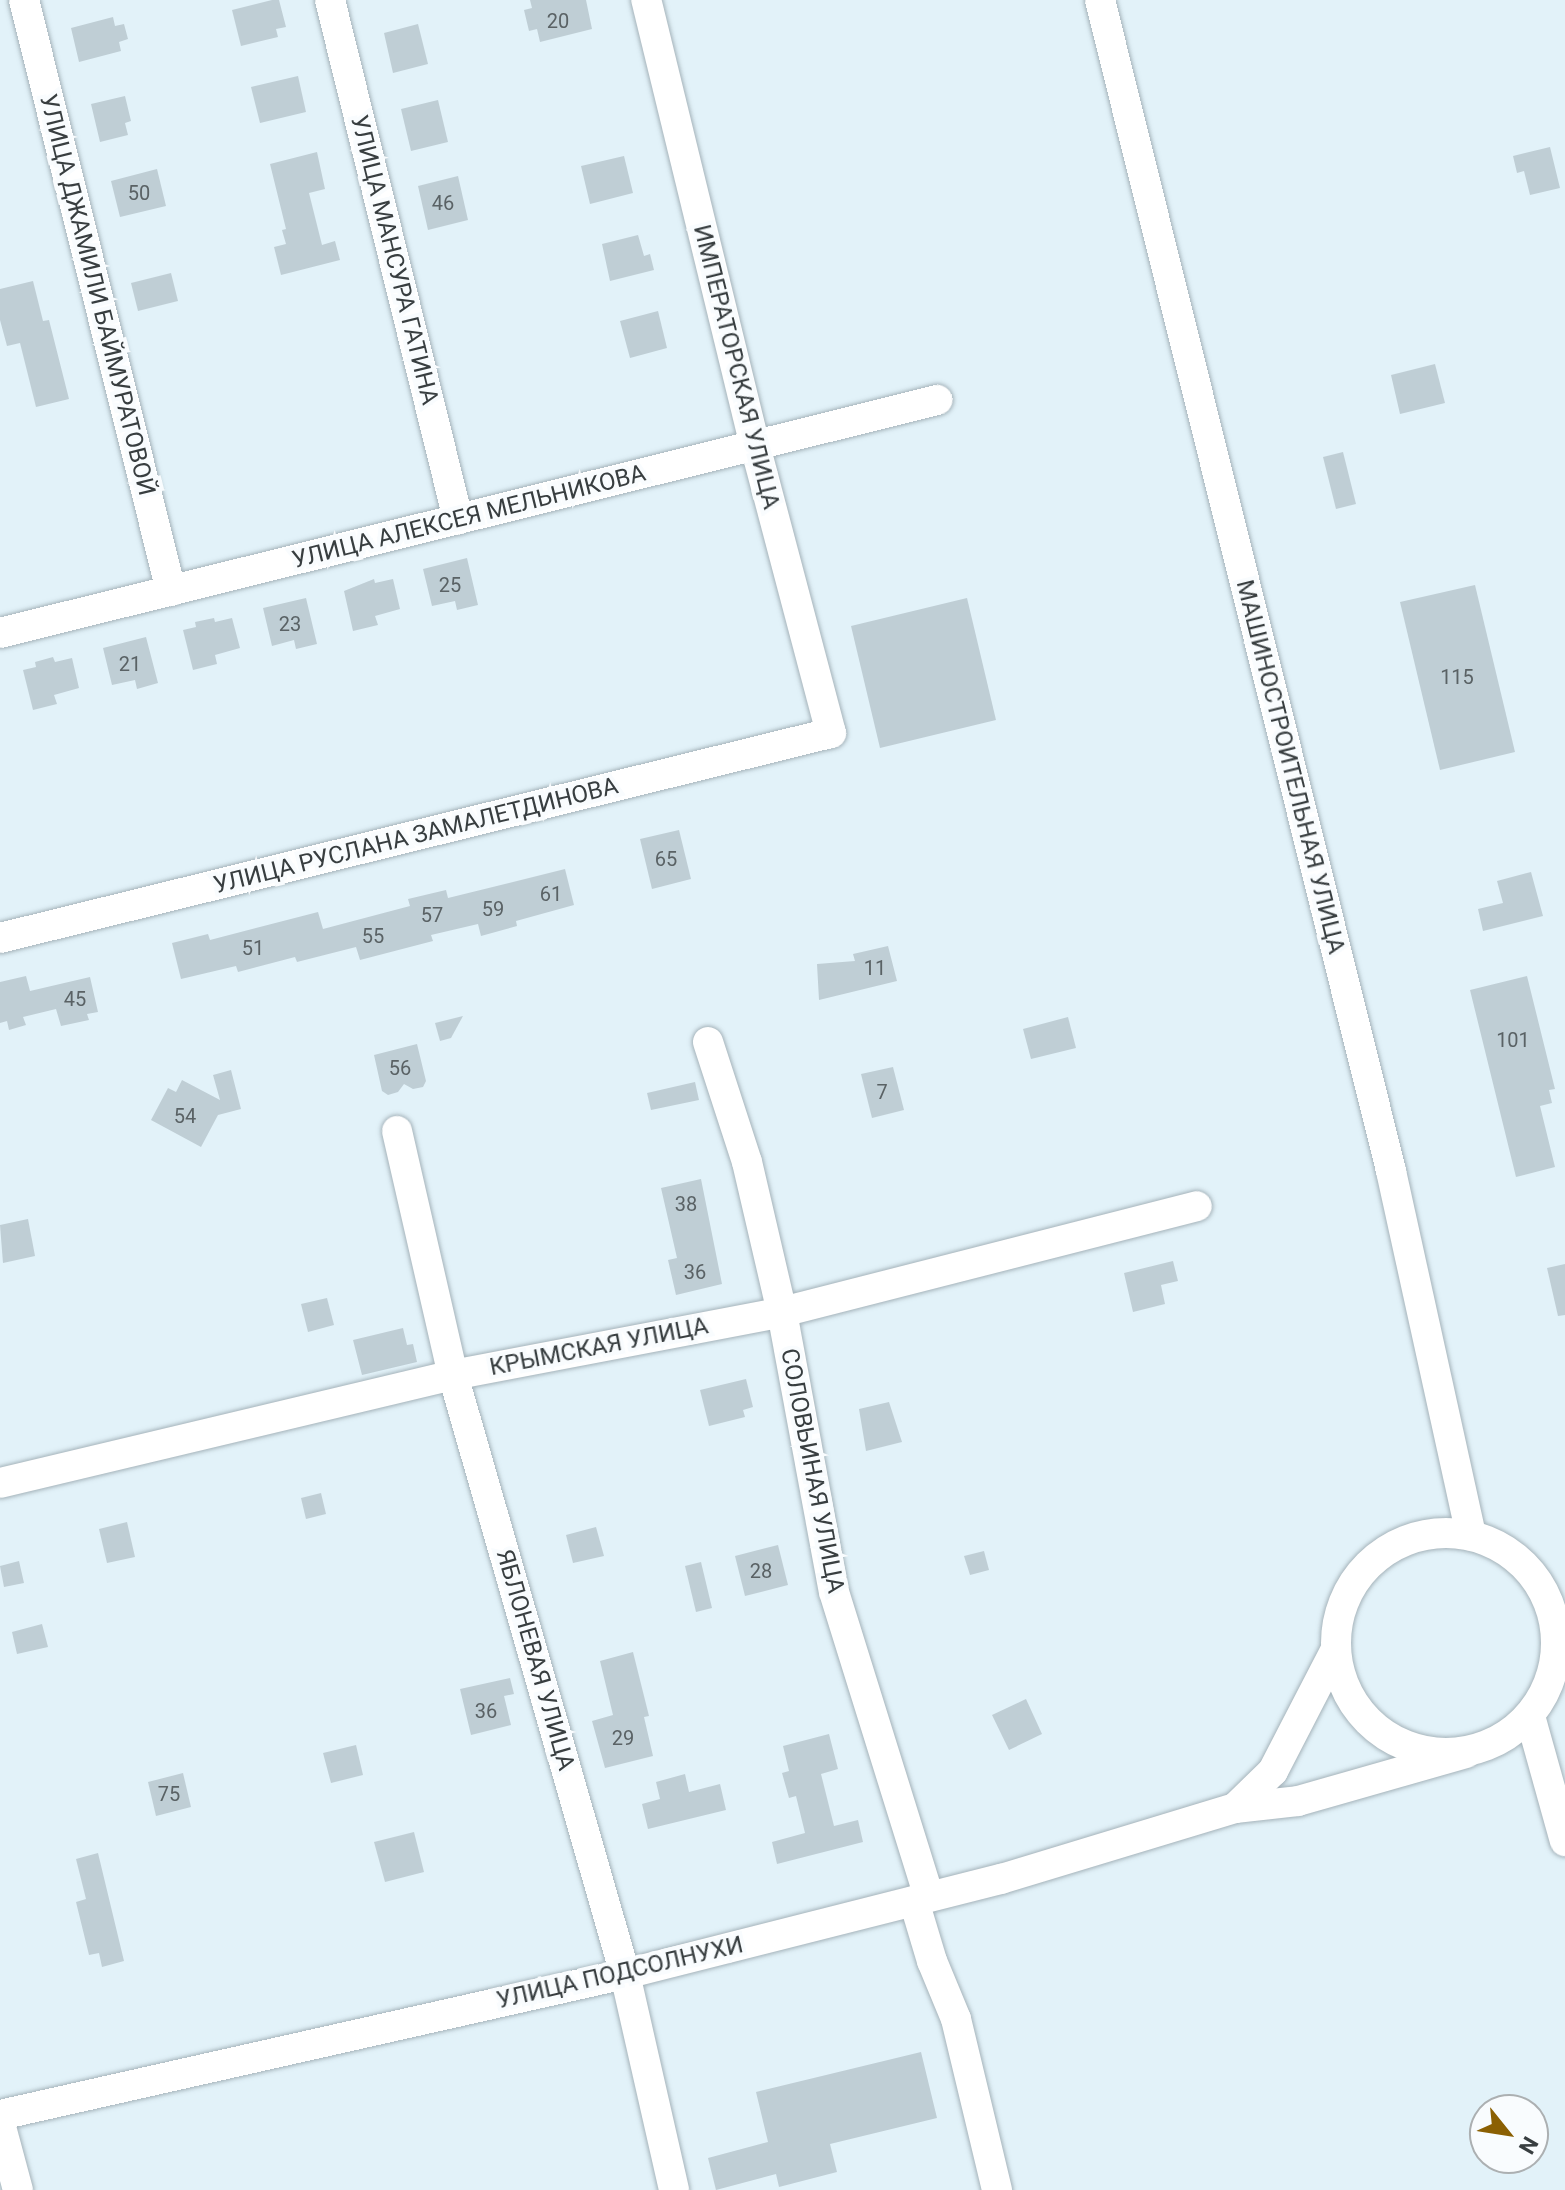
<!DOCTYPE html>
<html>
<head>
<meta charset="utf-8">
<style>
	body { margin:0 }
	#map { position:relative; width:1565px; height:2190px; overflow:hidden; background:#e2f2f9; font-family:Roboto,sans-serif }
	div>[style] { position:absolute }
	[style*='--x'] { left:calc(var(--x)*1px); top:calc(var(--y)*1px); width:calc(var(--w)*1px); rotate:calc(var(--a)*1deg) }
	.building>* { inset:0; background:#bfced5 }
	.roads { filter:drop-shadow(0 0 2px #a5b3ba) drop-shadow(0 0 2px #a5b3ba) }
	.minor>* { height:30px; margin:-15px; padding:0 15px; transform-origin:15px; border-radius:15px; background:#fff }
	.minor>.ring { margin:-15px; padding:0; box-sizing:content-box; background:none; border:30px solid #fff; border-radius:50% }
	span { translate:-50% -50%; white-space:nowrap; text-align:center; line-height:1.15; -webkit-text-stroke:8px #f9fcfe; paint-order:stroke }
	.number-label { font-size:20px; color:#5a6265 }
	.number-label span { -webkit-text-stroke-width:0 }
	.street-label { font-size:24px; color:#383e40 }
	.north { position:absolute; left:1469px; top:2094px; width:80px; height:80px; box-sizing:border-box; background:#f9fcfe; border:2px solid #acb0b2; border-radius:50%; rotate:120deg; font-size:22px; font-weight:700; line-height:32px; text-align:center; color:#383e40 }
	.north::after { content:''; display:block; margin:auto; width:28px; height:36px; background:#8b6003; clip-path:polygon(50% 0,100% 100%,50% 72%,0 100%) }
</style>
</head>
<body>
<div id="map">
	<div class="building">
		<div style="clip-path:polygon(272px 0,279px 0,286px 27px,276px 29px,278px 37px,241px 46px,232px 10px)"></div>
		<div style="clip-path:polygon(530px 0,586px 0,592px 29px,540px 42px,537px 29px,529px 31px,524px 10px,532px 8px)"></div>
		<div style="clip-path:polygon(113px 17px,115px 26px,124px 24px,128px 39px,119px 42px,121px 51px,79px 62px,71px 28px)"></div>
		<div style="clip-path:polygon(418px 24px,428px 64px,393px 73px,384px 33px)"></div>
		<div style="clip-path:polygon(298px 76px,306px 112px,260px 123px,251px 87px)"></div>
		<div style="clip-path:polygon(125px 96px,131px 121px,125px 123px,128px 135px,100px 142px,91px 104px)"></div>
		<div style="clip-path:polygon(438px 100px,448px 142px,411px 151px,401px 109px)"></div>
		<div style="clip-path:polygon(1550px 147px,1560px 188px,1530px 195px,1524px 171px,1517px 173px,1513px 156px)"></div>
		<div style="clip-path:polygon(317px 152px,325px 189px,309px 193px,322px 245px,335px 241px,340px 260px,281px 275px,274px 247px,286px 244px,282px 230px,286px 229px,270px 164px)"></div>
		<div style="clip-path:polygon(624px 156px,633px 193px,590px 204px,581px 166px)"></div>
		<div style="clip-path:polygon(157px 169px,166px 206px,120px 217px,111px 181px)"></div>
		<div style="clip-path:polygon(458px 176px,468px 220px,428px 230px,418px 186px)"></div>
		<div style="clip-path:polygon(638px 235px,644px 256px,650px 254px,654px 270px,610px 281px,602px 244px)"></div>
		<div style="clip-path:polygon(171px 273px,178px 301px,138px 311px,131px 283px)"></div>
		<div style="clip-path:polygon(33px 281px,43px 321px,49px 320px,69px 399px,36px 407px,20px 343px,7px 346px,0 320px,0 289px)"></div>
		<div style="clip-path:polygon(658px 311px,667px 348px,630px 358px,620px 321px)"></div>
		<div style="clip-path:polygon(1435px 364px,1445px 403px,1400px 414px,1391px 375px)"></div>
		<div style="clip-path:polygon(1343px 452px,1356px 504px,1336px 509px,1323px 457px)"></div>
		<div style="clip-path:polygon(467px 558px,478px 605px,457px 610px,455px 601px,432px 606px,423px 569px)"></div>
		<div style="clip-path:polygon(374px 579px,375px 583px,393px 579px,400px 609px,375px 616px,378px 625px,353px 631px,344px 591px)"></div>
		<div style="clip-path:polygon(1475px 585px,1515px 752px,1440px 770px,1400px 602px)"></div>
		<div style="clip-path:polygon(306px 598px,317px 644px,296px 649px,294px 640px,272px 646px,263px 608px)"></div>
		<div style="clip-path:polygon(967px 598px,996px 720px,880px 748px,851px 626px)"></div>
		<div style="clip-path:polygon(214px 618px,215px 622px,232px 618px,240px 648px,215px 655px,217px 664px,193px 670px,183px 630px,196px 627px,195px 622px)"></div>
		<div style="clip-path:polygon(146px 637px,158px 683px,137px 689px,135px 680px,112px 685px,103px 648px)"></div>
		<div style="clip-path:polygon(53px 657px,55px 662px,72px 658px,79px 688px,54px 695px,57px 704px,33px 710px,23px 670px,36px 667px,35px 662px)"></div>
		<div style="clip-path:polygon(679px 830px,691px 879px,652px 889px,640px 839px)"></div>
		<div style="clip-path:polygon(565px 869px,574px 905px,516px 921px,517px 926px,481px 936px,478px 924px,431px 935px,433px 941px,360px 960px,356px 947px,297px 962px,295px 957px,238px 972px,236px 966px,181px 979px,172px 943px,208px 934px,210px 940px,318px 912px,323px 929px,410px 906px,408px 899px,446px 890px,448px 898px)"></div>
		<div style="clip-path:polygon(1531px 872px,1543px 916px,1483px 931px,1478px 909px,1503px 903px,1497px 881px)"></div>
		<div style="clip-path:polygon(888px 946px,897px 981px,819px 1000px,817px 964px,855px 961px,853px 954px)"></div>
		<div style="clip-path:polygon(26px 976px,30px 991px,90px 977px,98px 1012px,87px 1014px,89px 1020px,61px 1026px,56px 1009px,23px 1017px,26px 1025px,9px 1030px,7px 1021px,0 1023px,0 982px)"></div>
		<div style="clip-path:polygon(1527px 976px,1555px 1089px,1549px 1090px,1552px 1103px,1540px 1106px,1555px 1167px,1516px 1177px,1470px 990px)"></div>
		<div style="clip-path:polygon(463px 1016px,451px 1038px,440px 1041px,435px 1023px)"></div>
		<div style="clip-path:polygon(1068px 1017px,1076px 1048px,1031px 1059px,1023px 1029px)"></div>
		<div style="clip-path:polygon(417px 1044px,426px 1081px,423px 1087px,413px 1089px,404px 1084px,398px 1092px,388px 1095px,382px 1091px,374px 1055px)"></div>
		<div style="clip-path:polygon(893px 1067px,904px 1110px,872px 1118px,861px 1074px)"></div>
		<div style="clip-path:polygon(231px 1070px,241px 1109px,218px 1115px,201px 1147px,151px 1120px,168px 1088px,176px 1092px,182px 1080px,220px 1100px,213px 1075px)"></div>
		<div style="clip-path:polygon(695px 1082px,699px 1100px,651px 1110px,647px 1093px)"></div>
		<div style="clip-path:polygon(701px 1179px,722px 1284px,676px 1295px,668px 1260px,677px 1258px,661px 1188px)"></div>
		<div style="clip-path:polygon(28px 1219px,35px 1256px,3px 1263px,0 1225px)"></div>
		<div style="clip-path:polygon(1173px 1261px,1178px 1281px,1161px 1285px,1165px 1304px,1133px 1312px,1124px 1273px)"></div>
		<div style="clip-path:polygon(1565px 1264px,1565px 1315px,1558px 1316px,1547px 1268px)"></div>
		<div style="clip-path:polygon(327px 1298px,334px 1325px,308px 1332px,301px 1304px)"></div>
		<div style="clip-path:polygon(403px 1328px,407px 1345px,413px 1344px,417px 1362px,362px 1375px,353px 1340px)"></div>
		<div style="clip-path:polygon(746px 1379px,753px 1407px,743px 1410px,745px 1417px,709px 1426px,700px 1390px)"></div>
		<div style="clip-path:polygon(889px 1402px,902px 1442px,866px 1451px,859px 1409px)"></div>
		<div style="clip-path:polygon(321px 1493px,326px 1514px,306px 1519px,301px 1498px)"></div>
		<div style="clip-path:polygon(127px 1522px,135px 1557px,107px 1563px,99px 1529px)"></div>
		<div style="clip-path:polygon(596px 1527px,604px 1556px,573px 1563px,566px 1535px)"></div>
		<div style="clip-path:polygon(778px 1545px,788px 1585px,745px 1596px,735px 1556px)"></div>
		<div style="clip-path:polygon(984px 1551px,989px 1570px,970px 1575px,964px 1556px)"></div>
		<div style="clip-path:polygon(19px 1561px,24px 1583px,4px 1587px,0 1566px)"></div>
		<div style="clip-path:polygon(701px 1562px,712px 1608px,696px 1612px,685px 1566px)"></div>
		<div style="clip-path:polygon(42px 1624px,48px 1647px,17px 1654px,12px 1632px)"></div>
		<div style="clip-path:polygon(633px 1652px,649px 1716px,644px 1717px,653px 1756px,605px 1768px,592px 1721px,613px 1715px,600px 1661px)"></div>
		<div style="clip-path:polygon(510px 1678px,514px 1694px,504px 1696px,511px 1725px,471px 1735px,460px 1689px)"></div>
		<div style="clip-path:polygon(1026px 1699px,1042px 1734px,1009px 1750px,992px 1715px)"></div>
		<div style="clip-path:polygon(829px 1734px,838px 1769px,821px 1774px,834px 1826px,858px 1820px,863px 1842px,777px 1864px,772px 1842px,805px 1833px,796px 1796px,789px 1798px,782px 1773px,789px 1771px,783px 1746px)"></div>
		<div style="clip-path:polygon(356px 1745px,363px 1775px,331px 1783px,323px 1753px)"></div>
		<div style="clip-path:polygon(183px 1773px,191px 1807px,156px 1816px,148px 1782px)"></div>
		<div style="clip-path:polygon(685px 1774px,689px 1792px,720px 1784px,726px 1810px,648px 1829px,642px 1804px,660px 1799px,656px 1782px)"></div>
		<div style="clip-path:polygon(414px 1832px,424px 1872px,385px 1882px,374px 1842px)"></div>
		<div style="clip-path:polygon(98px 1853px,124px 1961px,102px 1967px,99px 1953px,89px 1955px,76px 1902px,86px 1899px,76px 1859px)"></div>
		<div style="clip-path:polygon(921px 2052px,937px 2118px,830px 2144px,837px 2172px,779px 2187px,776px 2174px,716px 2190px,708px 2158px,768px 2142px,756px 2092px)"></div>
	</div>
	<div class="roads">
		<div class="minor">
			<div style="--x:24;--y:0;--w:609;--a:76.03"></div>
			<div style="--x:330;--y:0;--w:535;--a:76.15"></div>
			<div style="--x:1100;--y:0;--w:1207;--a:76.04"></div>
			<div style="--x:1391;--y:1171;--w:373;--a:77.6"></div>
			<div style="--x:0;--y:633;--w:966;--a:-13.96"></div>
			<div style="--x:0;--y:938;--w:856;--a:-13.86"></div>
			<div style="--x:831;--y:733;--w:297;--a:-104.8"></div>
			<div style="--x:755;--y:446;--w:459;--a:-103.7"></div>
			<div style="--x:708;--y:1042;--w:126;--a:72"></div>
			<div style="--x:747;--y:1162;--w:154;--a:76.9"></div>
			<div style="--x:782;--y:1312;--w:285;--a:79.5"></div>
			<div style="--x:834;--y:1592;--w:319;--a:72.7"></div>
			<div style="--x:397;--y:1131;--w:250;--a:77.1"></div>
			<div style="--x:453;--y:1375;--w:623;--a:73.98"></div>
			<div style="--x:625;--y:1974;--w:221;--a:77.2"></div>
			<div style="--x:0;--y:1483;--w:466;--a:-13.4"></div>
			<div style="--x:453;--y:1375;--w:335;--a:-10.8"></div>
			<div style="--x:782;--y:1312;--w:428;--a:-14.3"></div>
			<div class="ring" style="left:1336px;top:1533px;width:190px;height:190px"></div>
			<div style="--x:1530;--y:1716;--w:130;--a:74.4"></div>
			<div style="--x:1235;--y:1808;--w:53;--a:-44.2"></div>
			<div style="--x:1273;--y:1771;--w:135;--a:-62.7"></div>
			<div style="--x:914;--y:1901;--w:63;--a:73.3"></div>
			<div style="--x:932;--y:1961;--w:63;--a:67.5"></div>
			<div style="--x:956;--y:2019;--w:176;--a:76.5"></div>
			<div style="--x:0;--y:2115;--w:641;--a:-12.71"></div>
			<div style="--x:625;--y:1974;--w:388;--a:-14.2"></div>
			<div style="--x:1001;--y:1879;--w:245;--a:-16.9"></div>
			<div style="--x:1235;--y:1808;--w:63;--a:-6.3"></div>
			<div style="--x:1298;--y:1801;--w:175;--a:-15.9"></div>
			<div style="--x:0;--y:2123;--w:69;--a:75"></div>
		</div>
	</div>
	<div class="number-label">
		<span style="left:558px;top:21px">20</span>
		<span style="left:139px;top:193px">50</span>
		<span style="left:443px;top:203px">46</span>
		<span style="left:450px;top:585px">25</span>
		<span style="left:290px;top:624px">23</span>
		<span style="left:130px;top:664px">21</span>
		<span style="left:1457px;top:677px">115</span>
		<span style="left:666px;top:859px">65</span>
		<span style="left:551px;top:894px">61</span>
		<span style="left:493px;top:909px">59</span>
		<span style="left:432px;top:915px">57</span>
		<span style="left:373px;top:936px">55</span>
		<span style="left:253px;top:948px">51</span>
		<span style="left:875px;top:968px">11</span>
		<span style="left:75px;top:999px">45</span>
		<span style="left:1513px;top:1040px">101</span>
		<span style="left:400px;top:1068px">56</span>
		<span style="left:882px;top:1092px">7</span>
		<span style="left:185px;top:1116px">54</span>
		<span style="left:686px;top:1204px">38</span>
		<span style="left:695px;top:1272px">36</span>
		<span style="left:761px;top:1571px">28</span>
		<span style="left:486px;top:1711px">36</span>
		<span style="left:623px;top:1738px">29</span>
		<span style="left:169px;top:1794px">75</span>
	</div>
	<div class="street-label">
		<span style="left:394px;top:260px;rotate:76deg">УЛИЦА МАНСУРА ГАТИНА</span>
		<span style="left:97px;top:295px;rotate:76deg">УЛИЦА ДЖАМИЛИ БАЙМУРАТОВОЙ</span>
		<span style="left:736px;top:367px;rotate:76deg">ИМПЕРАТОРСКАЯ УЛИЦА</span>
		<span style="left:469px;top:517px;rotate:-14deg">УЛИЦА АЛЕКСЕЯ МЕЛЬНИКОВА</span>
		<span style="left:1290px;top:767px;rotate:76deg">МАШИНОСТРОИТЕЛЬНАЯ УЛИЦА</span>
		<span style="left:416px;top:836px;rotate:-14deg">УЛИЦА РУСЛАНА ЗАМАЛЕТДИНОВА</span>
		<span style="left:599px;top:1347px;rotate:-11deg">КРЫМСКАЯ УЛИЦА</span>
		<span style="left:812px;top:1471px;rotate:79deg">СОЛОВЬИНАЯ УЛИЦА</span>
		<span style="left:535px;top:1660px;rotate:74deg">ЯБЛОНЕВАЯ УЛИЦА</span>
		<span style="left:620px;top:1973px;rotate:-13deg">УЛИЦА ПОДСОЛНУХИ</span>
	</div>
	<div class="north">N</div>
</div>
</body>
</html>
